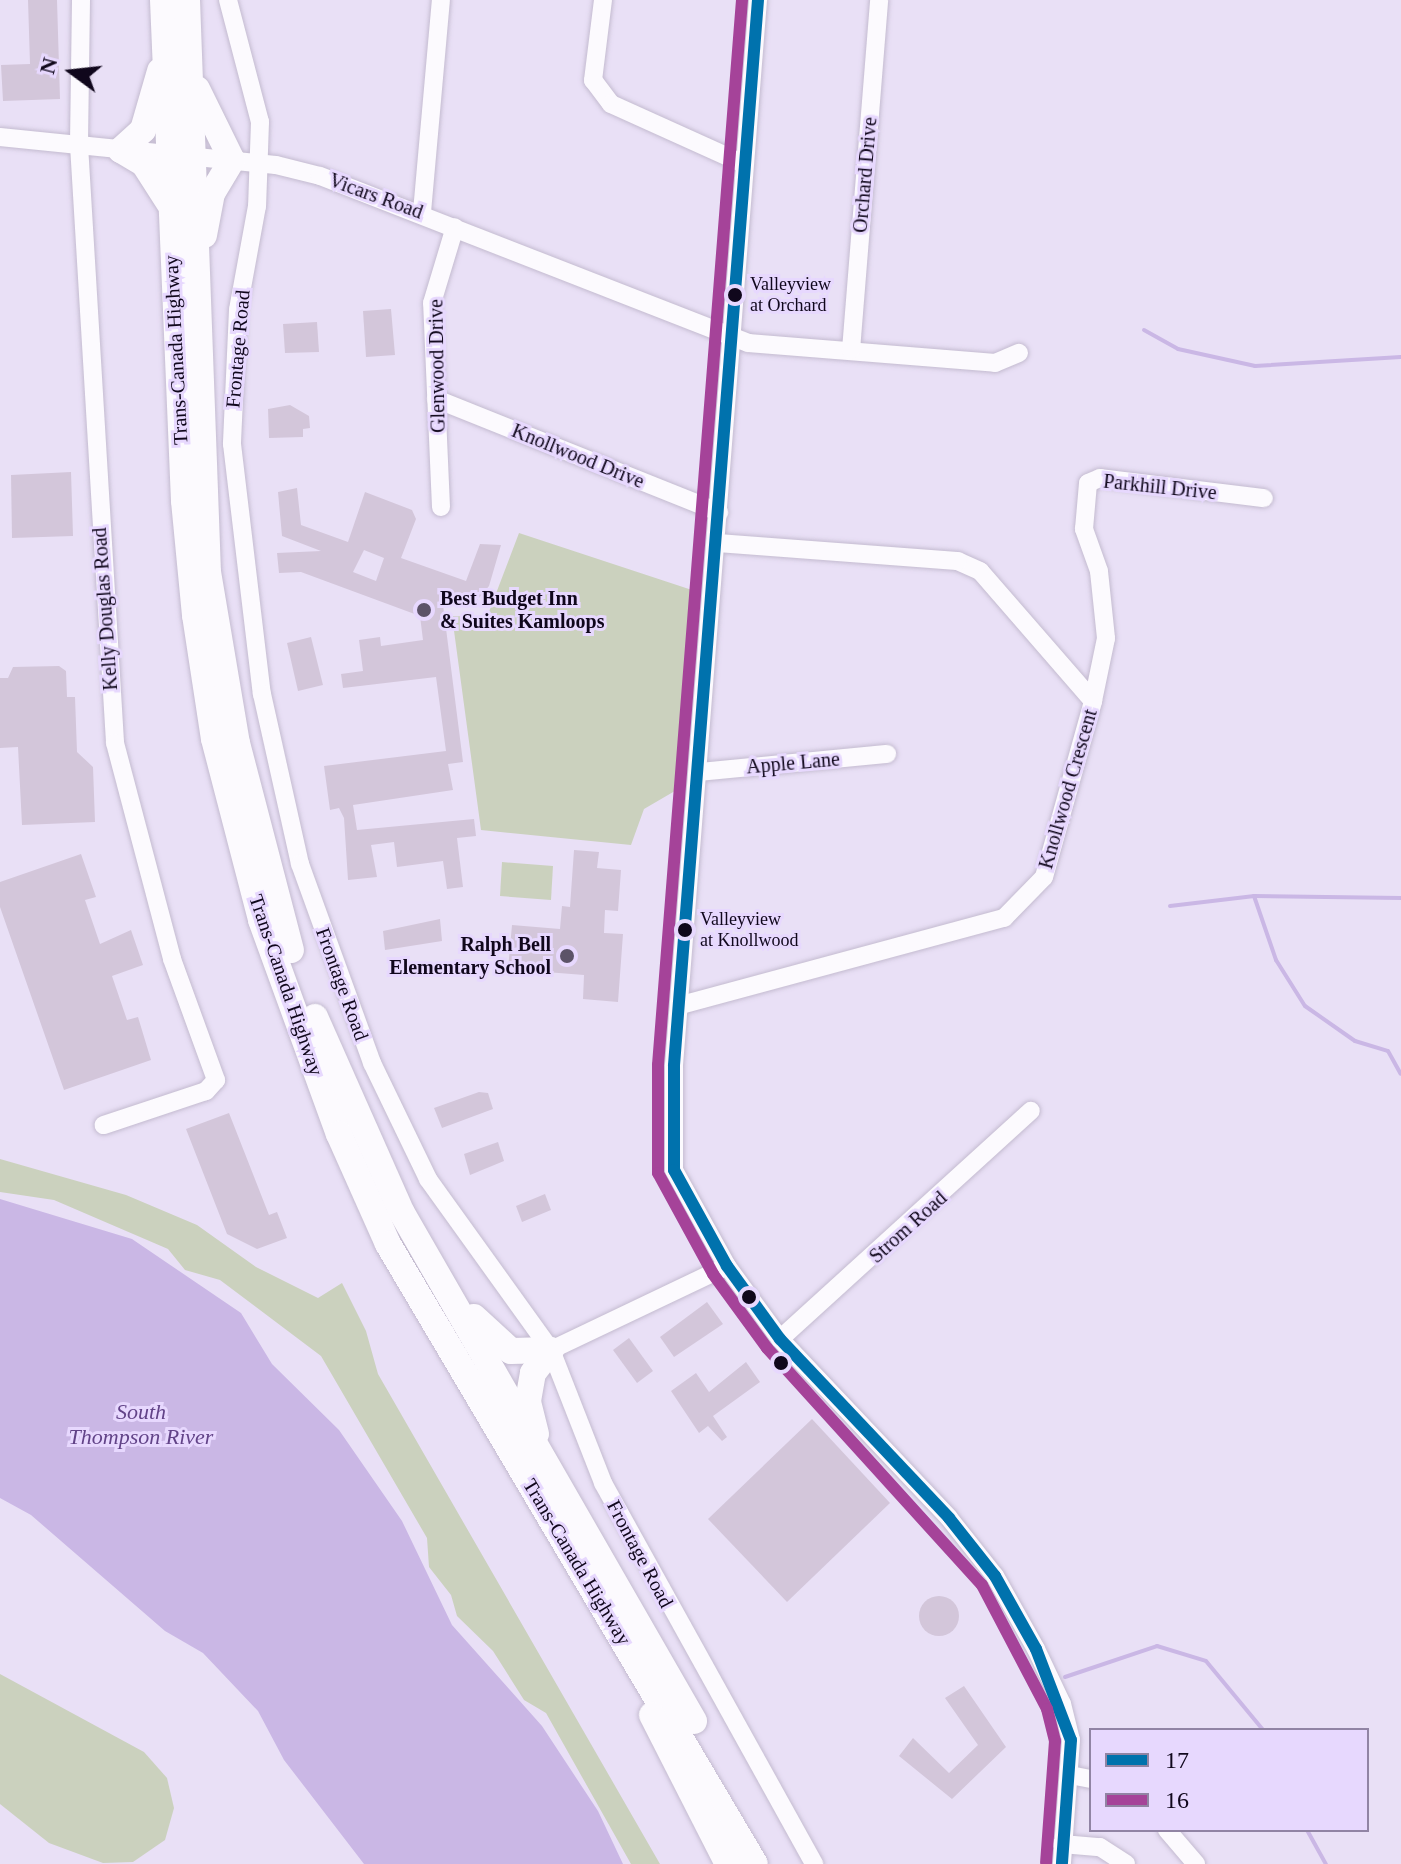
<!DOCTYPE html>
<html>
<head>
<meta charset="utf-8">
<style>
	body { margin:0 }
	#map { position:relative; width:1401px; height:1864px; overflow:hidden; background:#e9e0f6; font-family:"Times New Roman",serif }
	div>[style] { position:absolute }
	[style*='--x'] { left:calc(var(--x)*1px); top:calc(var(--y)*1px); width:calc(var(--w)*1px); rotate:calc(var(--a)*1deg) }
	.green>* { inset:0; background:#cbd1be }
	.water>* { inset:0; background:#cab7e5 }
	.stream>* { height:4px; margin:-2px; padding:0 2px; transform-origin:2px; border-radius:2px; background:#cab7e5 }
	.building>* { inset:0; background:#d3c6da }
	.round { border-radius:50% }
	.roads { filter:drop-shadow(0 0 2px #c4bbd0) drop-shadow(0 0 2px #c4bbd0) }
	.minor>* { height:18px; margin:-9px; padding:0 9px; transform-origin:9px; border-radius:9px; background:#fcfafe }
	.highway>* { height:26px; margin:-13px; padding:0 13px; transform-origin:13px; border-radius:13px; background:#fcfafe }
	.bus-1>* { height:12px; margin:-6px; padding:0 6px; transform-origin:6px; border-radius:6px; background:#0072ad }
	.bus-2>* { height:12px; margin:-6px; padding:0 6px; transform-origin:6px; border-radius:6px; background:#a54399 }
	.dots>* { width:22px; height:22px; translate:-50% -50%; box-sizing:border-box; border:4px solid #e7d8fe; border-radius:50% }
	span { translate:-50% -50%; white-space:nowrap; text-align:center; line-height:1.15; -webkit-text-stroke:6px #e7d8fe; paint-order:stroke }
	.bus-label { font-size:18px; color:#10071c }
	.left { translate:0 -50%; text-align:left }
	.street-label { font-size:20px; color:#10071c }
	.poi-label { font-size:20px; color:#10071c; font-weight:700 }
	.right { translate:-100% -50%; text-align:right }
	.water-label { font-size:22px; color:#624388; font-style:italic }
	.legend { position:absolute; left:1089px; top:1728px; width:280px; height:104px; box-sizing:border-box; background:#e7d8fe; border:2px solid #9184a4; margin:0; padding:10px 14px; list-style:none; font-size:24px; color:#10071c }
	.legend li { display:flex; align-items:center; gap:16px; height:40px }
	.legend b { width:40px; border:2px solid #9184a4 }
	.north { position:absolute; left:32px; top:32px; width:80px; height:80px; -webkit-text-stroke:6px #e7d8fe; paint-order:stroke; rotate:285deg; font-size:22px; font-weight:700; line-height:32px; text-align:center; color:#10071c }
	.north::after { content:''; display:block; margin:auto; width:28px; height:36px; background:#10071c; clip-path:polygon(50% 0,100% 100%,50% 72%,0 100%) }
</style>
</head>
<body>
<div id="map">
	<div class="green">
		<div style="clip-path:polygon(519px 533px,695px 591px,680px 788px,644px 809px,631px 845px,481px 830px,452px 616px,487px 617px)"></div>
		<div style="clip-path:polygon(502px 862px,553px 866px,551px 900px,500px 896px)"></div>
		<div style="clip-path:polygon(0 1159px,126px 1195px,197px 1225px,256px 1267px,318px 1298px,342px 1283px,366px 1331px,378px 1374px,660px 1864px,631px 1864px,546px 1713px,524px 1700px,493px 1651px,457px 1616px,451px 1595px,429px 1567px,427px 1538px,321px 1356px,220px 1280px,185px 1270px,168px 1249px,54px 1200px,0 1192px)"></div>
		<div style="clip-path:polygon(0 1674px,144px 1752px,167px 1778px,174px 1808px,165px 1840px,133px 1862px,103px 1863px,49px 1843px,0 1804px)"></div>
	</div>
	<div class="water">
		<div style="clip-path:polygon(0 1199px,132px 1239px,241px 1313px,272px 1364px,339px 1430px,402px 1521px,452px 1625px,542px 1726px,598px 1811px,623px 1864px,364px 1864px,284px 1760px,258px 1711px,203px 1653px,165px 1631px,31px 1515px,0 1498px)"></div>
	</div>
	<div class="stream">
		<div style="--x:1144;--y:330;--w:39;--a:29"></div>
		<div style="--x:1178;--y:349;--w:79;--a:12.4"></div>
		<div style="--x:1255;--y:366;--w:146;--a:-3.5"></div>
		<div style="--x:1254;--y:896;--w:68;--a:71"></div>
		<div style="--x:1276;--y:960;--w:54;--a:57.8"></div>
		<div style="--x:1305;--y:1006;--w:61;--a:35"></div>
		<div style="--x:1355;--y:1041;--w:34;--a:17"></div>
		<div style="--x:1388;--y:1051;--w:26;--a:61"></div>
		<div style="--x:1170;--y:906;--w:85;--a:-6.8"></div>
		<div style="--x:1254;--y:896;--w:147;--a:0.8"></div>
		<div style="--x:1065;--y:1677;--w:97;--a:-18.6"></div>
		<div style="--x:1157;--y:1646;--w:51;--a:17"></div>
		<div style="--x:1206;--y:1661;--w:89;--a:50.4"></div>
		<div style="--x:1307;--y:1830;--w:39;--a:61"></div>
	</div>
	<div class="building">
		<div style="clip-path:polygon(28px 0,57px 0,60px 99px,3px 101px,1px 65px,30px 64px)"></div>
		<div style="clip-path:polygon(391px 309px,395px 355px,366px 357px,363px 311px)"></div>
		<div style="clip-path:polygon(317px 322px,319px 352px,285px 353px,283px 324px)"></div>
		<div style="clip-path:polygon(290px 405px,309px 416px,310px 428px,303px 429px,303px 437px,269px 438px,268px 409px)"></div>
		<div style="clip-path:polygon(71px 472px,73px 536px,12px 538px,11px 475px)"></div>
		<div style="clip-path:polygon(evenodd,297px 488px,301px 525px,348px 542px,365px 492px,412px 510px,416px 519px,401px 558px,466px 581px,480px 544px,501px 545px,489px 586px,473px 605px,442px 597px,463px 762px,448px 764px,453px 790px,353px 805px,357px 830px,474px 819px,476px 836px,457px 838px,463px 887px,447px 889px,443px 861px,397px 867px,394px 842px,371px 845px,377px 877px,348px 880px,344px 818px,339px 808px,330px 810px,324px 766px,446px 751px,436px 677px,343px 688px,341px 674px,363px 671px,359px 640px,380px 637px,381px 646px,423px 640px,420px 616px,301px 572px,279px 573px,277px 553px,321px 551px,282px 536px,278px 492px,297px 488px,364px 550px,384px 558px,376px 581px,353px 572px,364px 550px)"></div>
		<div style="clip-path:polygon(311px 637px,323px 685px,298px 691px,287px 643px)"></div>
		<div style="clip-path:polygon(59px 666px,66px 671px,67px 697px,75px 697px,77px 752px,93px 767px,95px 822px,22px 825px,18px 747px,0 748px,0 678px,8px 678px,13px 667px)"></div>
		<div style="clip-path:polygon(574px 850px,599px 852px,597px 868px,621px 870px,618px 911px,605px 910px,604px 933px,623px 934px,618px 1002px,583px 999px,584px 975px,508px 969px,512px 925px,560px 929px,562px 906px,570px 907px)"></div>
		<div style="clip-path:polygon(81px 854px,96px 897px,85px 900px,100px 944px,131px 930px,143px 965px,112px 976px,127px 1020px,138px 1017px,151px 1060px,64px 1090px,0 907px,0 882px)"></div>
		<div style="clip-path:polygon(440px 919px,442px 941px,385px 950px,383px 931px)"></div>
		<div style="clip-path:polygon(479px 1092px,488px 1093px,493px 1109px,442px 1128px,434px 1108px)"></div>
		<div style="clip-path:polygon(229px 1113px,269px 1215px,277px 1212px,287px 1238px,257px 1249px,227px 1234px,186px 1129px)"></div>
		<div style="clip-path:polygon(498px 1142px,504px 1161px,470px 1175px,464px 1154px)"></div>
		<div style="clip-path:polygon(545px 1194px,551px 1210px,522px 1222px,516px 1206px)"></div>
		<div style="clip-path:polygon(707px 1302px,723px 1324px,674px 1357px,660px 1337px)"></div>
		<div style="clip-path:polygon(629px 1338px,653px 1371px,637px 1383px,613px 1350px)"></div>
		<div style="clip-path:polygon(746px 1362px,760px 1382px,713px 1416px,727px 1437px,722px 1441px,708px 1426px,699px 1433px,671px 1391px,696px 1373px,709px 1392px)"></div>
		<div style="clip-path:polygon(812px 1419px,890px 1503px,787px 1602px,708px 1519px)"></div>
		<div class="round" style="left:919px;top:1596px;width:40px;height:40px"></div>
		<div style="clip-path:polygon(964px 1686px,1006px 1747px,952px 1799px,899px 1756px,913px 1738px,949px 1773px,978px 1745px,945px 1698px)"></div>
	</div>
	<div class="roads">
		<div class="minor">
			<div style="--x:81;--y:0;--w:145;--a:90.8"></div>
			<div style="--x:79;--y:145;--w:599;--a:86.55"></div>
			<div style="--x:115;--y:743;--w:223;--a:75.2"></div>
			<div style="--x:172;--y:959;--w:129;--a:70"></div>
			<div style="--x:216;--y:1080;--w:15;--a:132"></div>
			<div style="--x:206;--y:1091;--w:108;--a:161.6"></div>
			<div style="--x:228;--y:0;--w:126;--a:75.3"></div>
			<div style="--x:260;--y:122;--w:84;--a:92"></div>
			<div style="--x:257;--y:206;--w:106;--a:100.4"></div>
			<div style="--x:238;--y:310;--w:134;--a:92.6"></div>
			<div style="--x:232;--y:444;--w:252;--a:83.2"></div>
			<div style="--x:262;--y:694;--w:174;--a:77.4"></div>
			<div style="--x:300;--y:864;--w:212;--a:70.1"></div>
			<div style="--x:372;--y:1063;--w:129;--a:64.2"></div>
			<div style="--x:428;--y:1179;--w:211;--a:54.3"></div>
			<div style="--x:551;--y:1350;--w:143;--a:68.6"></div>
			<div style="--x:603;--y:1483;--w:436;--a:61"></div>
			<div style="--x:603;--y:0;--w:81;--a:97.1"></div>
			<div style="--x:593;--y:80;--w:30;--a:53"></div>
			<div style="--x:611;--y:104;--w:146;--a:24.3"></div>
			<div style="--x:758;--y:0;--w:1069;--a:94.51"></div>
			<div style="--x:674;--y:1066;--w:104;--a:90"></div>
			<div style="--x:674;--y:1170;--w:110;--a:61.1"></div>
			<div style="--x:727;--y:1266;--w:90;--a:54"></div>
			<div style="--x:780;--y:1339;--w:246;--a:46.6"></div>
			<div style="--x:949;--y:1518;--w:74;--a:51.6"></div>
			<div style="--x:995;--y:1576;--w:84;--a:60.7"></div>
			<div style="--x:1036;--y:1649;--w:61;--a:64.7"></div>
			<div style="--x:1062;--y:1704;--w:37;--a:76"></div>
			<div style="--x:1071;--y:1740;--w:124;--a:94.2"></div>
			<div style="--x:0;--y:137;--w:277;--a:5.8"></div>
			<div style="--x:276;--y:165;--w:45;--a:14"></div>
			<div style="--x:320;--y:176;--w:459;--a:21.3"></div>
			<div style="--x:748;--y:343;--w:248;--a:4.6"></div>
			<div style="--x:995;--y:363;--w:26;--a:-23"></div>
			<div style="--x:422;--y:212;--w:213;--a:-84.9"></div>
			<div style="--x:851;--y:350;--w:351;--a:-85.4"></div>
			<div style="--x:436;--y:399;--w:305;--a:21.8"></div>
			<div style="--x:441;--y:507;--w:204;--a:-92.5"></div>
			<div style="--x:432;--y:303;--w:79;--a:-73.2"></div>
			<div style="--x:1093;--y:701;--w:64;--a:-78.3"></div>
			<div style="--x:1106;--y:638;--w:67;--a:-96"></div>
			<div style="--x:1099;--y:571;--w:45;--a:-109.7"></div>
			<div style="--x:1084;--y:529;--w:46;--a:-85"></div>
			<div style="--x:1088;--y:483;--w:13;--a:-23"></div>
			<div style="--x:1100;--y:478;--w:165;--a:7"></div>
			<div style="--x:699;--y:772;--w:189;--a:-5.5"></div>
			<div style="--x:681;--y:1005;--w:335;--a:-15.1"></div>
			<div style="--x:1004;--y:918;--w:57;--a:-45.7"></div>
			<div style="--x:1044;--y:877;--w:183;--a:-74.4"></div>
			<div style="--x:1093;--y:701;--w:172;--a:-131"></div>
			<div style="--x:980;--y:571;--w:24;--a:-156"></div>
			<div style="--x:958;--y:561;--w:242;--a:-175.7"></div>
			<div style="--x:780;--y:1339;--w:339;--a:-42.3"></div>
			<div style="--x:551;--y:1350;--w:195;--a:-25.5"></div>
			<div style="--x:1070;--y:1775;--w:21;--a:11"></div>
			<div style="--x:1167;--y:1830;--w:45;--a:49.5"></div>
			<div style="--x:1062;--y:1844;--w:38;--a:5"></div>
			<div style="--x:1100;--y:1847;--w:31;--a:33"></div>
		</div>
		<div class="highway">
			<div style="--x:163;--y:0;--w:501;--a:87.6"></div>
			<div style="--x:184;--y:501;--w:115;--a:84.5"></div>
			<div style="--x:195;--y:615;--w:125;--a:81.3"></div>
			<div style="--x:214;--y:739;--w:187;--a:75.4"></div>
			<div style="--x:261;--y:920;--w:228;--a:70"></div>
			<div style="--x:339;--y:1134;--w:120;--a:66"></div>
			<div style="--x:388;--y:1244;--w:720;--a:59.38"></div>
			<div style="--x:187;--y:0;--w:572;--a:87.9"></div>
			<div style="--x:208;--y:572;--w:173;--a:80.4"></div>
			<div style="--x:237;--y:743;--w:214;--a:75.4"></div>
			<div style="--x:160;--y:71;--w:61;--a:106.1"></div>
			<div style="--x:143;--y:130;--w:30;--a:138"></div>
			<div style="--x:121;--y:150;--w:27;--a:31"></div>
			<div style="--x:144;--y:164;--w:46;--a:57.3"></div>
			<div style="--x:197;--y:89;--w:79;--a:63.8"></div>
			<div style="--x:232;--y:160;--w:39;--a:121"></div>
			<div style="--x:212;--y:193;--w:43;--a:100.8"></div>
			<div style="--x:315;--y:1017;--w:214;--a:66.1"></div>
			<div style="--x:402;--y:1213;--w:586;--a:60.11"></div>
			<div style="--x:474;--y:1317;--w:50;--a:42.6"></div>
			<div style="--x:511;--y:1351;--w:40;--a:-1.4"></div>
			<div style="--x:536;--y:1434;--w:34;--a:-104"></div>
			<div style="--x:528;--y:1401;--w:28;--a:-80"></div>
			<div style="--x:533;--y:1373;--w:29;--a:-52"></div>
			<div style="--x:652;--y:1715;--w:167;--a:63"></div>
		</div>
	</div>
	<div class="bus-1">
		<div style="--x:758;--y:0;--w:1069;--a:94.51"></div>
		<div style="--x:674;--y:1066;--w:104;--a:90"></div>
		<div style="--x:674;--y:1170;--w:110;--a:61.1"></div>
		<div style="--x:727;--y:1266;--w:90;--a:54"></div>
		<div style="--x:780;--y:1339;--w:246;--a:46.6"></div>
		<div style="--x:949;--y:1518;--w:74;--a:51.6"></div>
		<div style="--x:995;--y:1576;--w:84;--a:60.7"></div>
		<div style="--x:1036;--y:1649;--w:97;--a:69"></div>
		<div style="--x:1071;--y:1740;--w:124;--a:94.2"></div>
	</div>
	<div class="bus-2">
		<div style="--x:742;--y:0;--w:1068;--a:94.51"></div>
		<div style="--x:658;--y:1065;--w:108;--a:90"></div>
		<div style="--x:658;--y:1173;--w:115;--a:61.4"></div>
		<div style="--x:713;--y:1274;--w:92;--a:53.9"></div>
		<div style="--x:767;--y:1348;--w:320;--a:47.8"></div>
		<div style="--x:982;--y:1585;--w:140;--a:62.3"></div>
		<div style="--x:1047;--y:1709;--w:33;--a:76"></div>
		<div style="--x:1055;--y:1741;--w:122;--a:94.2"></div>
	</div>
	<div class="dots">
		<div style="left:735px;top:295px;background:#10071c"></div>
		<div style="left:424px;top:610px;background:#5c5368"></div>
		<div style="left:685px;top:930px;background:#10071c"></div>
		<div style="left:567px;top:956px;background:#5c5368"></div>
		<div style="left:749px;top:1297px;background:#10071c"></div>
		<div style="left:781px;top:1363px;background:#10071c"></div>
	</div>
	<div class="bus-label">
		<span class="left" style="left:750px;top:295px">Valleyview<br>at Orchard</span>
		<span class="left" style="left:700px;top:930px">Valleyview<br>at Knollwood</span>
	</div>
	<div class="street-label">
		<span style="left:865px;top:175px;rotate:-85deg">Orchard Drive</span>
		<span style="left:376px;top:196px;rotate:20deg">Vicars Road</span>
		<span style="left:238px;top:349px;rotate:-85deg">Frontage Road</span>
		<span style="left:176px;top:350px;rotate:-93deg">Trans-Canada Highway</span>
		<span style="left:437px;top:366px;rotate:-91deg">Glenwood Drive</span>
		<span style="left:578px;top:456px;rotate:22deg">Knollwood Drive</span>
		<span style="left:1160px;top:487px;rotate:6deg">Parkhill Drive</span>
		<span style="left:105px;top:609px;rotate:-94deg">Kelly Douglas Road</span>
		<span style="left:793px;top:763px;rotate:-5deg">Apple Lane</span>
		<span style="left:1068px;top:789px;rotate:-74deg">Knollwood Crescent</span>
		<span style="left:342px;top:984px;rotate:70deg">Frontage Road</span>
		<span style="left:286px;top:985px;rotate:71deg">Trans-Canada Highway</span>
		<span style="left:908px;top:1227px;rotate:-42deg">Strom Road</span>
		<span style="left:640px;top:1554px;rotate:62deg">Frontage Road</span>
		<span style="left:577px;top:1562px;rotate:59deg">Trans-Canada Highway</span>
	</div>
	<div class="poi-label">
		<span class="left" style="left:440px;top:610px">Best Budget Inn<br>&amp; Suites Kamloops</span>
		<span class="right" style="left:551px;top:956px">Ralph Bell<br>Elementary School</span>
	</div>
	<div class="water-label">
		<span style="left:141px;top:1424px">South<br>Thompson River</span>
	</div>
	<ul class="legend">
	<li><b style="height:10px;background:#0072ad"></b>17</li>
	<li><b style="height:10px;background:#a54399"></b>16</li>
	</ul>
	<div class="north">N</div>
</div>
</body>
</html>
